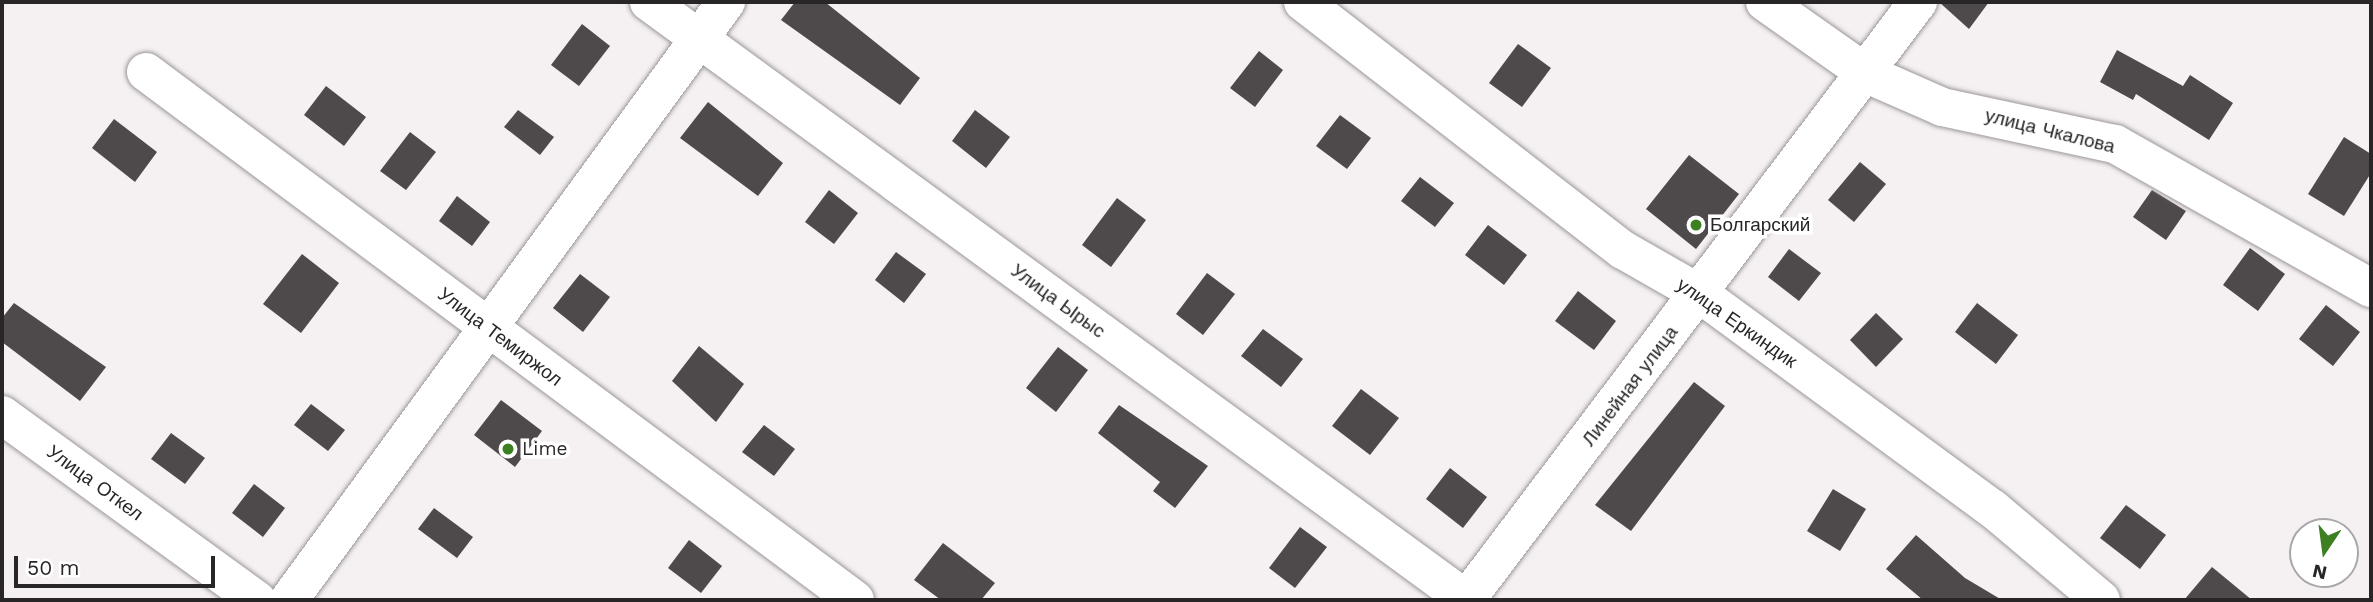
<!DOCTYPE html>
<html>
<head>
<meta charset="utf-8">
<style>
	body { margin:0 }
	#map { position:relative; width:2373px; height:602px; overflow:hidden; background:#f5f0f2; font-family:"Work Sans",sans-serif }
	div>[style] { position:absolute }
	[style*='--x'] { left:calc(var(--x)*1px); top:calc(var(--y)*1px); width:calc(var(--w)*1px); rotate:calc(var(--a)*1deg) }
	.building>* { inset:0; background:#4e4a4b }
	.roads { filter:drop-shadow(0 0 2px #9b9799) drop-shadow(0 0 2px #9b9799) }
	.minor>* { height:38px; margin:-19px; padding:0 19px; transform-origin:19px; border-radius:19px; background:#fff }
	.dots>* { width:19px; height:19px; translate:-50% -50%; box-sizing:border-box; border:4px solid #fff; border-radius:50% }
	span { translate:-50% -50%; white-space:nowrap; text-align:center; line-height:1.15; -webkit-text-stroke:7px #fff; paint-order:stroke }
	.street-label { font-size:19px; color:#282627 }
	.poi-label { font-size:19px; color:#282627 }
	.left { translate:0 -50%; text-align:left }
	.frame { position:absolute; inset:0; border:4px solid #282627; pointer-events:none }
	.north { position:absolute; left:2289px; top:518px; width:70px; height:70px; box-sizing:border-box; background:#fff; border:2px solid #a9a8a9; border-radius:50%; rotate:193deg; font-size:19px; font-weight:700; line-height:28px; text-align:center; color:#282627 }
	.north::after { content:''; display:block; margin:auto; width:24px; height:32px; background:#3d8022; clip-path:polygon(50% 0,100% 100%,50% 72%,0 100%) }
	.scale { position:absolute; left:14px; top:556px; width:201px; height:32px; box-sizing:border-box; border:4px solid #282627; border-top:0; padding-left:9px; font-size:21px; line-height:24px; white-space:nowrap; color:#282627; -webkit-text-stroke:5px #fff; paint-order:stroke }
</style>
</head>
<body>
<div id="map">
	<div class="building">
		<div style="clip-path:polygon(795px 2px,825px 2px,920px 78px,900px 105px,781px 20px)"></div>
		<div style="clip-path:polygon(1939px 2px,1989px 2px,1969px 29px)"></div>
		<div style="clip-path:polygon(582px 24px,610px 46px,579px 86px,551px 65px)"></div>
		<div style="clip-path:polygon(1518px 44px,1551px 68px,1522px 107px,1489px 83px)"></div>
		<div style="clip-path:polygon(2117px 50px,2183px 86px,2190px 75px,2233px 103px,2209px 140px,2136px 94px,2133px 100px,2100px 82px)"></div>
		<div style="clip-path:polygon(1259px 51px,1283px 70px,1255px 107px,1230px 88px)"></div>
		<div style="clip-path:polygon(326px 86px,366px 117px,344px 146px,304px 115px)"></div>
		<div style="clip-path:polygon(708px 102px,783px 163px,758px 196px,680px 138px)"></div>
		<div style="clip-path:polygon(518px 110px,554px 137px,540px 155px,504px 127px)"></div>
		<div style="clip-path:polygon(975px 110px,1010px 137px,986px 168px,952px 141px)"></div>
		<div style="clip-path:polygon(1340px 115px,1371px 138px,1347px 169px,1316px 146px)"></div>
		<div style="clip-path:polygon(114px 119px,157px 152px,135px 182px,92px 148px)"></div>
		<div style="clip-path:polygon(410px 132px,436px 152px,406px 190px,380px 171px)"></div>
		<div style="clip-path:polygon(2344px 137px,2371px 154px,2371px 173px,2344px 216px,2308px 194px)"></div>
		<div style="clip-path:polygon(1689px 155px,1739px 194px,1696px 249px,1646px 209px)"></div>
		<div style="clip-path:polygon(1860px 162px,1886px 184px,1854px 222px,1828px 200px)"></div>
		<div style="clip-path:polygon(1420px 177px,1454px 203px,1435px 227px,1401px 201px)"></div>
		<div style="clip-path:polygon(829px 190px,858px 213px,834px 244px,805px 222px)"></div>
		<div style="clip-path:polygon(2152px 190px,2186px 211px,2166px 240px,2133px 217px)"></div>
		<div style="clip-path:polygon(457px 196px,490px 222px,472px 246px,439px 221px)"></div>
		<div style="clip-path:polygon(1117px 198px,1146px 220px,1111px 267px,1082px 245px)"></div>
		<div style="clip-path:polygon(1488px 225px,1527px 255px,1504px 285px,1465px 255px)"></div>
		<div style="clip-path:polygon(2250px 248px,2285px 274px,2258px 311px,2223px 285px)"></div>
		<div style="clip-path:polygon(1789px 249px,1821px 273px,1799px 301px,1768px 277px)"></div>
		<div style="clip-path:polygon(896px 252px,926px 274px,904px 303px,875px 280px)"></div>
		<div style="clip-path:polygon(302px 254px,339px 283px,301px 333px,263px 304px)"></div>
		<div style="clip-path:polygon(1207px 273px,1235px 294px,1203px 335px,1176px 314px)"></div>
		<div style="clip-path:polygon(580px 274px,610px 297px,583px 332px,553px 308px)"></div>
		<div style="clip-path:polygon(1578px 291px,1616px 321px,1594px 350px,1555px 321px)"></div>
		<div style="clip-path:polygon(14px 303px,106px 367px,80px 401px,2px 342px,2px 318px)"></div>
		<div style="clip-path:polygon(1977px 303px,2018px 335px,1996px 364px,1955px 332px)"></div>
		<div style="clip-path:polygon(2326px 305px,2360px 332px,2333px 366px,2299px 339px)"></div>
		<div style="clip-path:polygon(1876px 313px,1903px 339px,1876px 367px,1850px 340px)"></div>
		<div style="clip-path:polygon(1263px 329px,1303px 359px,1281px 387px,1241px 356px)"></div>
		<div style="clip-path:polygon(699px 346px,744px 384px,716px 422px,672px 381px)"></div>
		<div style="clip-path:polygon(1058px 347px,1088px 370px,1056px 412px,1026px 388px)"></div>
		<div style="clip-path:polygon(1694px 382px,1725px 406px,1631px 531px,1595px 505px)"></div>
		<div style="clip-path:polygon(1361px 389px,1399px 418px,1370px 455px,1332px 426px)"></div>
		<div style="clip-path:polygon(501px 400px,542px 431px,515px 467px,474px 435px)"></div>
		<div style="clip-path:polygon(311px 404px,345px 430px,328px 451px,294px 425px)"></div>
		<div style="clip-path:polygon(1119px 405px,1208px 466px,1175px 508px,1153px 491px,1160px 482px,1098px 433px)"></div>
		<div style="clip-path:polygon(764px 425px,795px 449px,774px 476px,742px 452px)"></div>
		<div style="clip-path:polygon(171px 433px,205px 458px,185px 484px,151px 459px)"></div>
		<div style="clip-path:polygon(1450px 468px,1487px 497px,1463px 528px,1426px 499px)"></div>
		<div style="clip-path:polygon(254px 484px,285px 508px,263px 537px,232px 513px)"></div>
		<div style="clip-path:polygon(1833px 489px,1866px 509px,1840px 551px,1807px 531px)"></div>
		<div style="clip-path:polygon(2126px 505px,2166px 535px,2140px 569px,2100px 538px)"></div>
		<div style="clip-path:polygon(434px 508px,473px 537px,457px 558px,418px 529px)"></div>
		<div style="clip-path:polygon(1300px 527px,1327px 547px,1295px 588px,1269px 568px)"></div>
		<div style="clip-path:polygon(1916px 535px,1965px 578px,2002px 600px,1923px 600px,1886px 569px)"></div>
		<div style="clip-path:polygon(689px 540px,722px 566px,701px 593px,668px 568px)"></div>
		<div style="clip-path:polygon(943px 543px,995px 583px,981px 600px,941px 600px,914px 580px)"></div>
		<div style="clip-path:polygon(2212px 567px,2252px 600px,2184px 600px)"></div>
	</div>
	<div class="roads">
		<div class="minor">
			<div style="--x:649;--y:2;--w:1013;--a:36.17"></div>
			<div style="--x:1303;--y:2;--w:405;--a:37.8"></div>
			<div style="--x:1623;--y:250;--w:89;--a:29.7"></div>
			<div style="--x:1700;--y:294;--w:363;--a:36.3"></div>
			<div style="--x:1993;--y:509;--w:141;--a:40.1"></div>
			<div style="--x:1765;--y:2;--w:125;--a:35.2"></div>
			<div style="--x:1867;--y:74;--w:82;--a:23.7"></div>
			<div style="--x:1942;--y:107;--w:177;--a:12.1"></div>
			<div style="--x:2115;--y:144;--w:294;--a:29.4"></div>
			<div style="--x:146;--y:72;--w:884;--a:36.68"></div>
			<div style="--x:2;--y:415;--w:315;--a:36"></div>
			<div style="--x:289;--y:600;--w:741;--a:-53.84"></div>
			<div style="--x:1466;--y:600;--w:750;--a:-52.92"></div>
		</div>
	</div>
	<div class="dots">
		<div style="left:1696px;top:225px;background:#3d8022"></div>
		<div style="left:508px;top:449px;background:#3d8022"></div>
	</div>
	<div class="street-label">
		<span style="left:2050px;top:131px;rotate:14deg">улица Чкалова</span>
		<span style="left:1058px;top:301px;rotate:36deg">Улица Ырыс</span>
		<span style="left:1737px;top:323px;rotate:35deg">улица Еркиндик</span>
		<span style="left:500px;top:337px;rotate:37deg">Улица Темиржол</span>
		<span style="left:1630px;top:386px;rotate:-53deg">Линейная улица</span>
		<span style="left:95px;top:483px;rotate:36deg">Улица Откел</span>
	</div>
	<div class="poi-label">
		<span class="left" style="left:1710px;top:225px">Болгарский</span>
		<span class="left" style="left:522px;top:449px">Lime</span>
	</div>
	<div class="frame"></div>
	<div class="north">N</div>
	<div class="scale">50 m</div>
</div>
</body>
</html>
